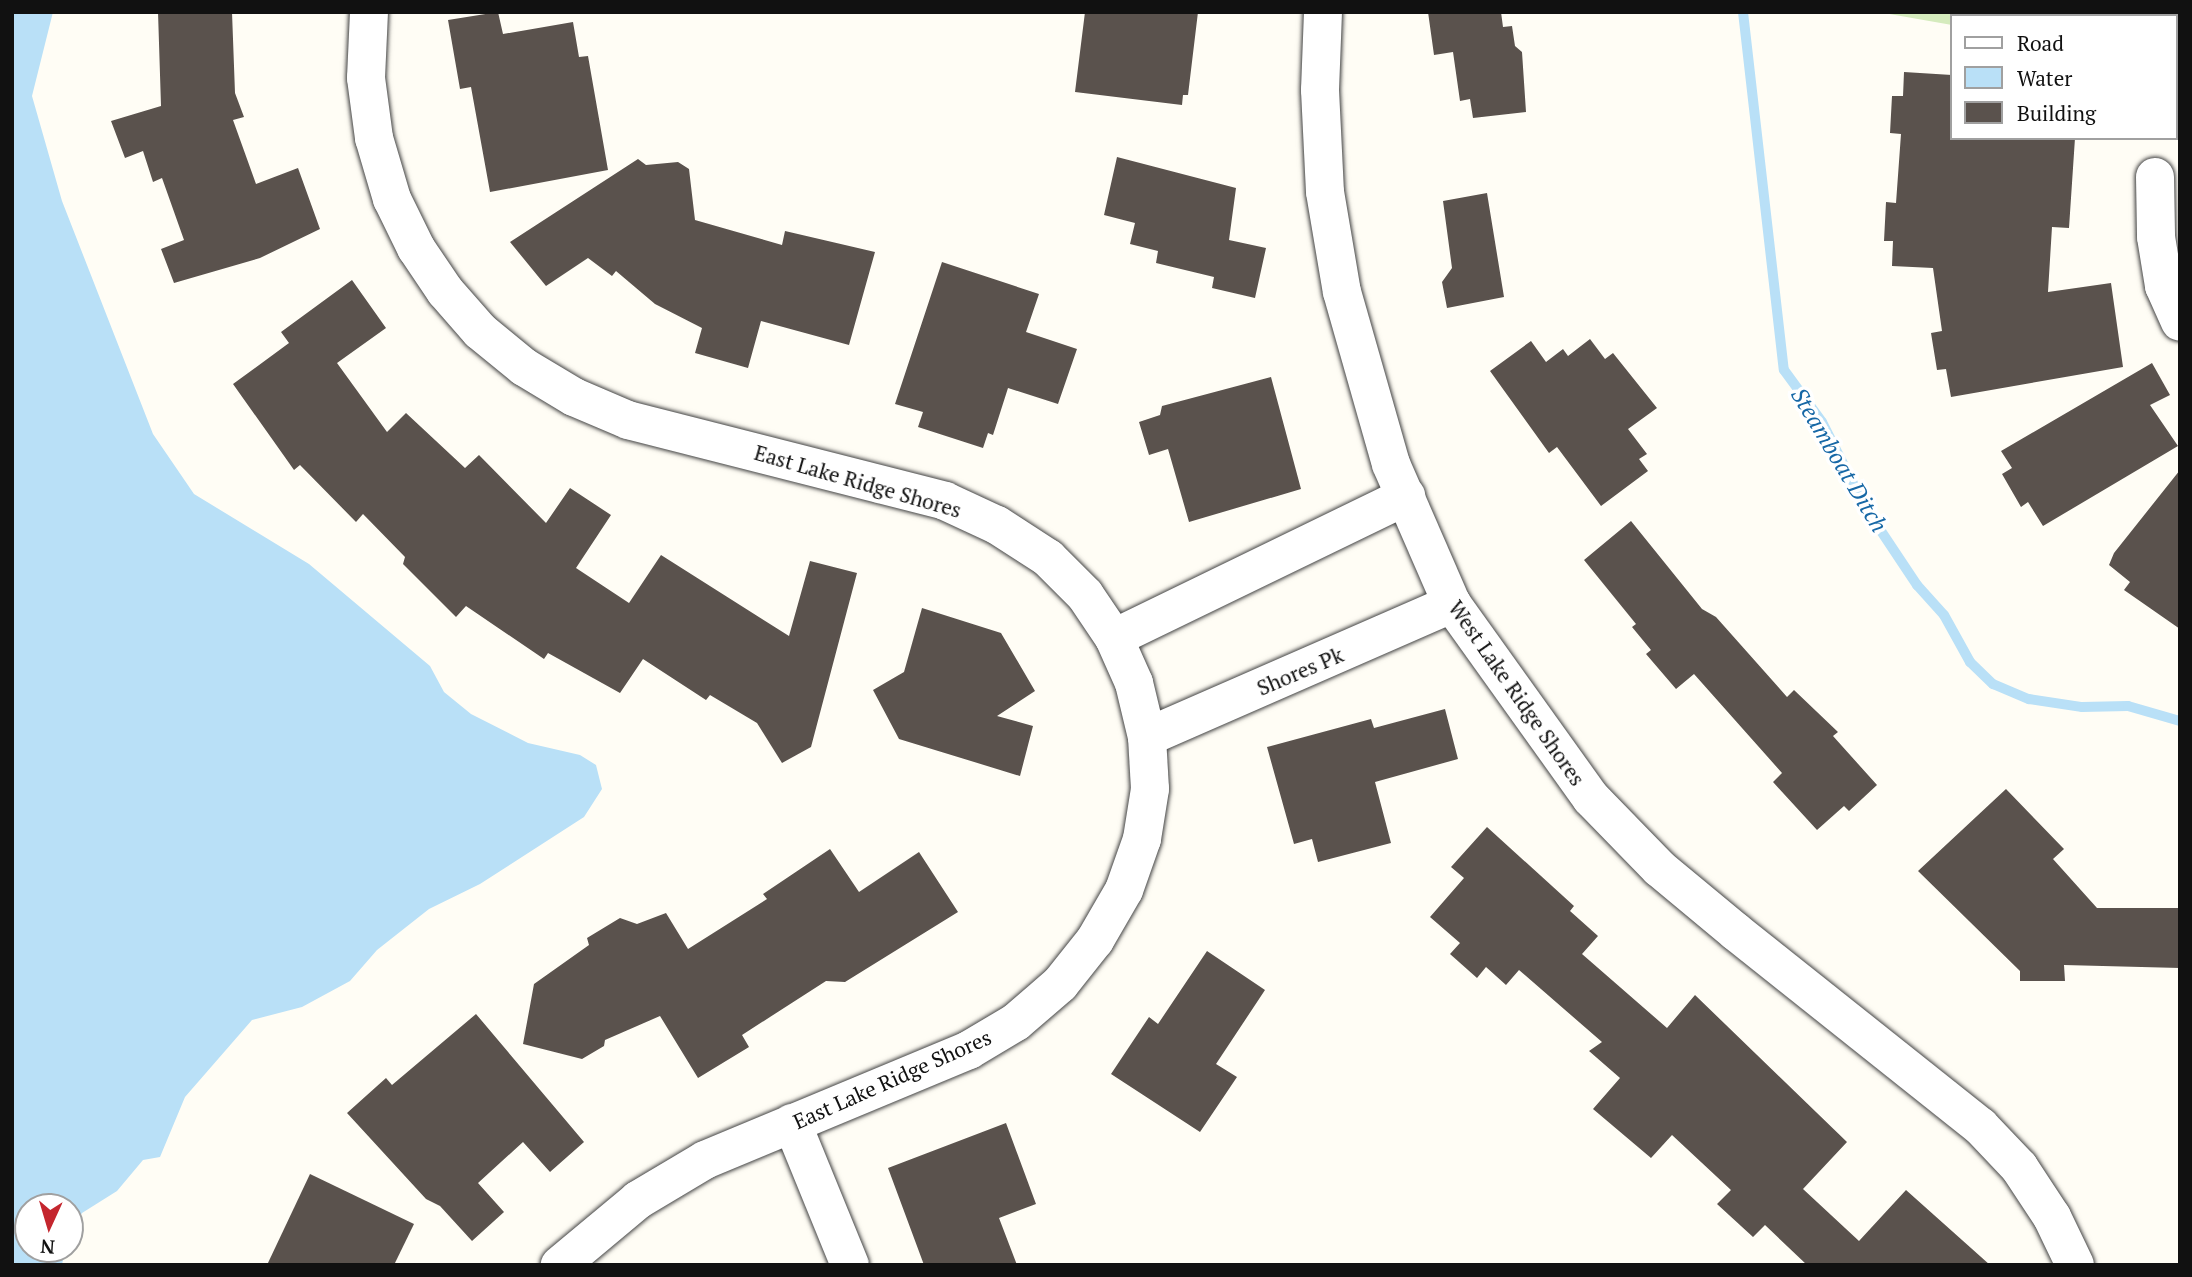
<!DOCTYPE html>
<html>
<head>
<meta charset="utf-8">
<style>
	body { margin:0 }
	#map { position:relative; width:2192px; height:1277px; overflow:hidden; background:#fffdf5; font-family:"PT Serif",serif }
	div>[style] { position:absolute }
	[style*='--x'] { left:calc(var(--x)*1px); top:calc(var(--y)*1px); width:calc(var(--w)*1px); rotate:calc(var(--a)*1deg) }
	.green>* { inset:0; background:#d5ebbd }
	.water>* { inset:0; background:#b9e0f7 }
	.stream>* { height:10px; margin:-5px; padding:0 5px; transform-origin:5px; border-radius:5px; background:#b9e0f7 }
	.building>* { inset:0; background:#5a524d }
	.roads { filter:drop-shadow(0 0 2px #444) drop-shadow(0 0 2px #444) }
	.minor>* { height:38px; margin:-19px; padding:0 19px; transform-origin:19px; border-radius:19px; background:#fff }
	span { translate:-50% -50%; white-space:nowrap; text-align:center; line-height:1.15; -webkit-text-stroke:7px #fff; paint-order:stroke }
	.street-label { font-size:21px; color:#111 }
	.water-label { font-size:23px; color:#1768a6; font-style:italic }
	.frame { position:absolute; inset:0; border:14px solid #111; pointer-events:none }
	.legend { position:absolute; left:1950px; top:14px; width:228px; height:126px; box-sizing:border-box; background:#fff; border:2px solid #a0a0a0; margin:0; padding:9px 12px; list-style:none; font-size:21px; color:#111 }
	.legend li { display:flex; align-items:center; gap:14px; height:35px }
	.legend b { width:35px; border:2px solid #a0a0a0 }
	.north { position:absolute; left:14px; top:1193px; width:70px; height:70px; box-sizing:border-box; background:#fff; border:2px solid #a0a0a0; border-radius:50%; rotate:184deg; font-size:19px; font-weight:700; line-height:28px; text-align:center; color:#111 }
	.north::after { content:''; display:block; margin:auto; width:24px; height:32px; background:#c4262e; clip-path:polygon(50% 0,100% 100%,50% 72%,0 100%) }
</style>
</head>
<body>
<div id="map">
	<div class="green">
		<div style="clip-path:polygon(1878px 12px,2180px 12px,2180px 62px,2176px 16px,1952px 16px,1952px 25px)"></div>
	</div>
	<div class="water">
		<div style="clip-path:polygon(12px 12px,53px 12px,32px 96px,62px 201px,153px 434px,194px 494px,309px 564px,430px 666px,444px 692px,471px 714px,528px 743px,580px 755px,596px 765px,602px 789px,584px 817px,480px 884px,429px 909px,377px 950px,350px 981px,302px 1007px,252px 1020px,185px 1097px,160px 1157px,143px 1160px,117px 1191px,82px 1213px,70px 1233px,70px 1207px,28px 1207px,28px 1249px,65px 1249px,62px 1265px,12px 1265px)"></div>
	</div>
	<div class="stream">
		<div style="--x:1743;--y:12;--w:360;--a:83.5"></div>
		<div style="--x:1784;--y:370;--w:64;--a:53.8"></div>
		<div style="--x:1822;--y:422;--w:95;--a:63.2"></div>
		<div style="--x:1865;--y:507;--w:94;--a:56.3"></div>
		<div style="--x:1917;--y:585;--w:40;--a:48"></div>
		<div style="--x:1944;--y:615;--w:54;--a:61"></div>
		<div style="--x:1970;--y:662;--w:32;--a:44"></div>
		<div style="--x:1993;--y:684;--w:39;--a:23"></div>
		<div style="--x:2029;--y:699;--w:54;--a:8.6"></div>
		<div style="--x:2082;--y:707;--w:46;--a:-1.2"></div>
		<div style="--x:2128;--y:706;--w:54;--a:16.1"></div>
	</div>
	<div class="building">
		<div style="clip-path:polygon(158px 12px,232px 12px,235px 93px,244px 117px,233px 120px,256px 184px,298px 168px,320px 229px,260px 258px,174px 283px,161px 249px,184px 240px,162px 178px,153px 182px,143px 151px,125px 158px,111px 121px,161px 106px)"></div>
		<div style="clip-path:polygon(498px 12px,503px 34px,573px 22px,579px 57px,588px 56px,608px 170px,490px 192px,471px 87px,460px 89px,448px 20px)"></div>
		<div style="clip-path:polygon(1085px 12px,1198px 12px,1188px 95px,1183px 95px,1182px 105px,1075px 92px)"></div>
		<div style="clip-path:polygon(1428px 12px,1501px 12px,1503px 27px,1512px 26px,1515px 46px,1522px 52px,1526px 112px,1473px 118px,1470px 99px,1460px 101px,1453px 52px,1434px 55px)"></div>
		<div style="clip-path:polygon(1904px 72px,1952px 75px,1952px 138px,2075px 138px,2069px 228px,2052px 227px,2048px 292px,2111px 283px,2123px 367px,1951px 397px,1946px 369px,1937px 370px,1931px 333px,1942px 331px,1933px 268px,1892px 266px,1893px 241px,1884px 241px,1886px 202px,1896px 203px,1901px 134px,1890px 133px,1892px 96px,1903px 96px)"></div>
		<div style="clip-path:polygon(1117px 157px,1236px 188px,1229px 240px,1266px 248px,1255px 298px,1212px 288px,1214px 277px,1156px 263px,1158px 251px,1130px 244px,1135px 223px,1104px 215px)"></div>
		<div style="clip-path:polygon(638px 159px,646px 165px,678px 162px,689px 169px,695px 220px,782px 245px,785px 231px,875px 252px,849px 345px,761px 321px,748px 368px,695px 353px,702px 328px,655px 304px,616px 271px,612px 276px,588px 258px,546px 286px,510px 242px)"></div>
		<div style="clip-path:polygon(1487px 193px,1504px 297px,1447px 308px,1442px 282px,1452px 268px,1443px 201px)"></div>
		<div style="clip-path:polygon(942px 262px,1039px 294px,1026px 332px,1077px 349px,1058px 404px,1008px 388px,993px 435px,988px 433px,983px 448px,918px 427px,923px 412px,895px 404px)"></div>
		<div style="clip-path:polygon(352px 280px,386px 328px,337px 363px,387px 432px,406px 413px,465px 468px,479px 455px,546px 523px,570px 488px,611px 515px,576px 568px,629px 603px,661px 555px,789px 636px,810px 561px,857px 573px,811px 747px,782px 763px,757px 723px,710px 695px,706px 700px,643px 659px,620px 693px,548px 653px,544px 659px,466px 606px,456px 617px,403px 564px,405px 557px,363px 514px,356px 522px,300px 465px,294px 470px,233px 384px,289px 343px,281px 332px)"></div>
		<div style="clip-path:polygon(1590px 339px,1605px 359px,1613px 353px,1657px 408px,1628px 429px,1647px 454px,1639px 459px,1648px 471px,1601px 506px,1557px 447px,1549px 453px,1490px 371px,1531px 341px,1546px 362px,1563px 349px,1568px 356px)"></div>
		<div style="clip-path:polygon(2152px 363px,2170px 395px,2150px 405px,2178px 446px,2043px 526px,2028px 502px,2021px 507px,2002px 474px,2012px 468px,2001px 451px)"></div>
		<div style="clip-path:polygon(1271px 377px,1301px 489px,1189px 522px,1168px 449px,1149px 455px,1139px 422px,1160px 415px,1162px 406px)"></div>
		<div style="clip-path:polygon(2180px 470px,2180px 629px,2124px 590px,2130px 582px,2109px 565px,2114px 553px)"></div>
		<div style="clip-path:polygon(1631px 521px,1702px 609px,1716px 617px,1787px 697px,1794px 690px,1838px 732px,1833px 736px,1877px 785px,1849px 811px,1844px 806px,1817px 830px,1773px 782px,1782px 773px,1694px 674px,1676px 689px,1646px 654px,1651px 650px,1632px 627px,1636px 624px,1584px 560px)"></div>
		<div style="clip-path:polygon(922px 608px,1001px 633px,1035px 691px,997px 716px,1033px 726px,1020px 776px,899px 739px,873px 690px,904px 672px)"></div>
		<div style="clip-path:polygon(1445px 709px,1458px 759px,1375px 782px,1391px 843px,1318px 862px,1312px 839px,1294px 844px,1267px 747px,1371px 719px,1374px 728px)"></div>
		<div style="clip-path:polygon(2006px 789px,2064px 849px,2053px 859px,2097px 908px,2180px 908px,2180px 968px,2064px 965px,2065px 981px,2020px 981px,2020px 971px,1918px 871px)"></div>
		<div style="clip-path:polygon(1487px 827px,1574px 906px,1570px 911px,1598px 936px,1582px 954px,1667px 1028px,1695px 995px,1847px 1142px,1803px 1189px,1859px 1241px,1906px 1190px,1990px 1265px,1807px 1265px,1765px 1225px,1753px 1237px,1717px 1204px,1731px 1190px,1672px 1135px,1651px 1158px,1593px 1109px,1620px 1078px,1589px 1051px,1602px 1042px,1519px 970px,1506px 985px,1486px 967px,1477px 978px,1450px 954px,1460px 943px,1430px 917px,1464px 878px,1451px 867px)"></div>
		<div style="clip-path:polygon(830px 849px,859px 892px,919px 852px,958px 912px,845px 982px,826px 981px,742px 1035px,749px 1047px,698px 1078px,660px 1016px,605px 1040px,604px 1046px,582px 1059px,523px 1044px,534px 984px,589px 945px,587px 938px,620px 918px,637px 924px,666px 913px,688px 949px,767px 899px,763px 894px)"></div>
		<div style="clip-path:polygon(1207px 951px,1265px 990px,1216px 1064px,1237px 1077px,1200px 1132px,1111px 1074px,1149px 1017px,1158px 1024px)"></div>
		<div style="clip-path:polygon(476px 1014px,584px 1142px,550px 1172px,523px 1142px,478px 1183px,504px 1212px,472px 1241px,440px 1206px,426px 1199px,347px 1113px,386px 1078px,392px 1085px)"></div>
		<div style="clip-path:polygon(1006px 1123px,1036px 1204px,999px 1218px,1017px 1265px,924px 1265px,888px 1168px)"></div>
		<div style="clip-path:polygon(310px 1174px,414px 1224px,394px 1265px,267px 1265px)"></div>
	</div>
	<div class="roads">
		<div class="minor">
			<div style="--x:369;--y:12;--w:66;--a:92.6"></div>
			<div style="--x:366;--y:78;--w:61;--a:82.4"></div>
			<div style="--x:374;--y:138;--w:64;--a:73.6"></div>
			<div style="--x:392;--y:199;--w:55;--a:63.9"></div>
			<div style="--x:416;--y:248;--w:52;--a:56"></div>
			<div style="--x:445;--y:291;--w:53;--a:48.8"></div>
			<div style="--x:480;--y:331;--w:57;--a:39.3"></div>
			<div style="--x:524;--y:367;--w:58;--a:31"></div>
			<div style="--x:574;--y:397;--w:59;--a:23.1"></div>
			<div style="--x:628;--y:420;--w:327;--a:14.3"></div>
			<div style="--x:945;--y:501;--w:57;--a:24.8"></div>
			<div style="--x:997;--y:525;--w:61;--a:32.9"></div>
			<div style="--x:1048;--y:558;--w:52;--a:45"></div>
			<div style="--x:1085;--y:595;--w:52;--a:56"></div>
			<div style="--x:1114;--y:638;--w:49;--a:66"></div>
			<div style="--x:1134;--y:683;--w:56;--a:76.5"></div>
			<div style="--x:1147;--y:737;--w:52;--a:86.7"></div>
			<div style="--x:1150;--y:789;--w:51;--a:99.1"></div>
			<div style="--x:1142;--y:839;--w:54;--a:109.4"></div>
			<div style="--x:1124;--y:890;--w:58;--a:120.1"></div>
			<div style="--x:1095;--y:940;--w:56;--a:128.5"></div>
			<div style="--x:1060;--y:984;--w:58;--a:139.2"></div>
			<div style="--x:1016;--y:1022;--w:55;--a:149.2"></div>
			<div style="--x:969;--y:1050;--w:286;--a:157.4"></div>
			<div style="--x:705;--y:1160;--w:78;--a:149.2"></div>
			<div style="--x:638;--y:1200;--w:102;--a:140.2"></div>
			<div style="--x:1323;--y:12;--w:78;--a:92.2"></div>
			<div style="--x:1320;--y:90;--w:102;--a:87.2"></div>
			<div style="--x:1325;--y:192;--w:101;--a:80.4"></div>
			<div style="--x:1342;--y:292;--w:179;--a:74.1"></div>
			<div style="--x:1391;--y:464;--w:153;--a:66.5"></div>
			<div style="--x:1452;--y:604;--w:239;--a:54.4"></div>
			<div style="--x:1591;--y:798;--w:98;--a:45.8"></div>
			<div style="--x:1659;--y:868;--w:100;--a:39.7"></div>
			<div style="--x:1736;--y:932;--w:312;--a:38.5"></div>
			<div style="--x:1980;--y:1126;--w:57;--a:46.4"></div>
			<div style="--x:2019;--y:1167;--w:60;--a:56.6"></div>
			<div style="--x:2052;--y:1217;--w:53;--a:64.4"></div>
			<div style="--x:2155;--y:177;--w:60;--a:89"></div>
			<div style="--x:2156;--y:237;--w:50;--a:80.7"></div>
			<div style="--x:2164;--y:286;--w:39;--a:66"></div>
			<div style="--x:1114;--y:638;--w:325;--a:-25.9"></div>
			<div style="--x:1147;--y:737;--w:333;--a:-23.6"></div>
			<div style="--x:792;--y:1123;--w:153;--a:67.8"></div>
		</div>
	</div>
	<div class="street-label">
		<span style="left:858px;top:481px;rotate:16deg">East Lake Ridge Shores</span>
		<span style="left:1300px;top:671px;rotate:-23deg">Shores Pk</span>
		<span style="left:1517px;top:693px;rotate:55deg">West Lake Ridge Shores</span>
		<span style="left:892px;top:1079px;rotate:-24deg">East Lake Ridge Shores</span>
	</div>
	<div class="water-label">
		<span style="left:1839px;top:460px;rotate:59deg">Steamboat Ditch</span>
	</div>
	<div class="frame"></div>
	<ul class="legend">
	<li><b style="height:9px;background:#fff"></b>Road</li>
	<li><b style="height:19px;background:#b9e0f7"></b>Water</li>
	<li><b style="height:19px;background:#5a524d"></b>Building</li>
	</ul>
	<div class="north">N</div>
</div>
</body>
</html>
